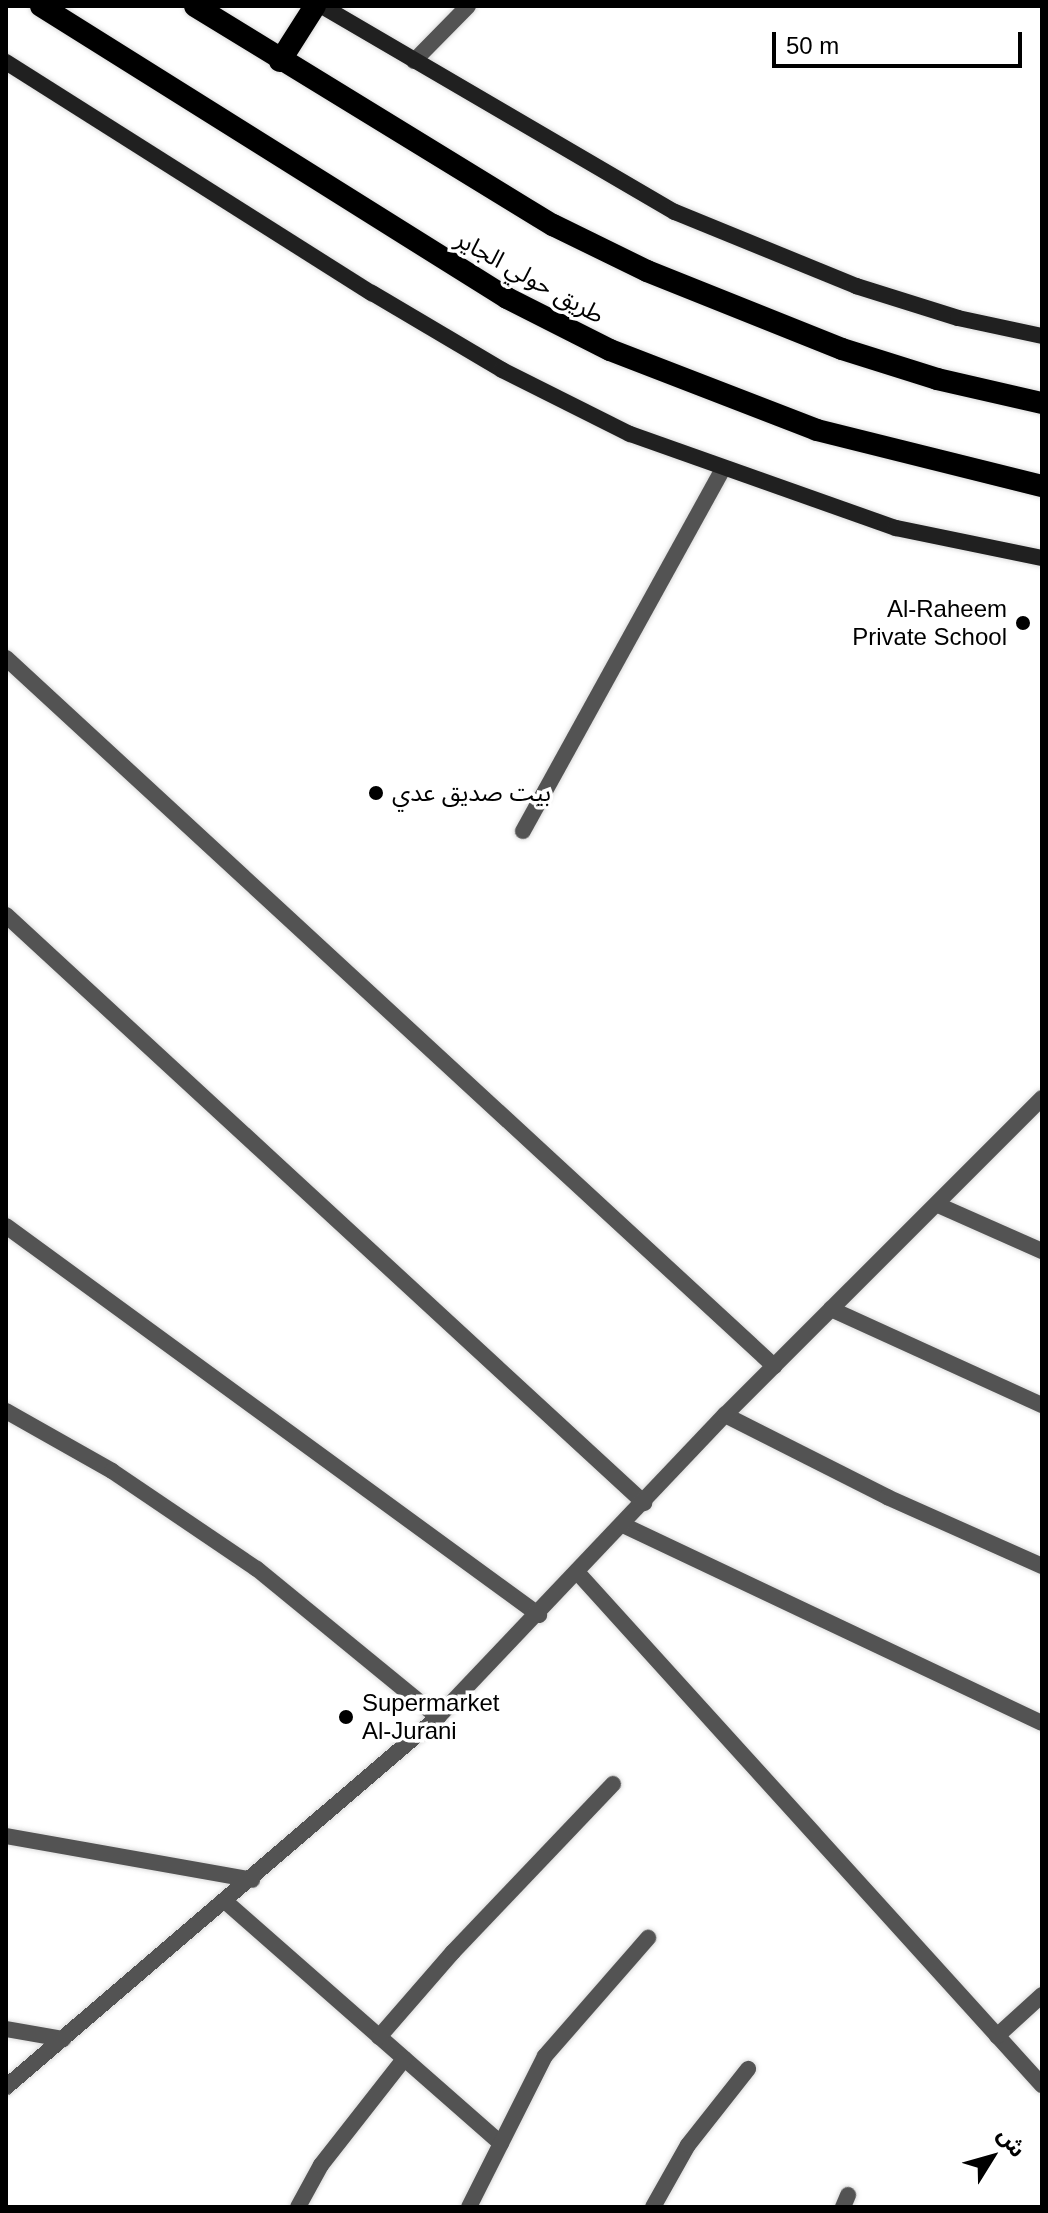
<!DOCTYPE html>
<html>
<head>
<meta charset="utf-8">
<style>
	body { margin:0 }
	#map { position:relative; width:1048px; height:2213px; overflow:hidden; background:#fff; font-family:Helvetica,"Noto Sans Arabic",sans-serif }
	div>[style] { position:absolute }
	[style*='--x'] { left:calc(var(--x)*1px); top:calc(var(--y)*1px); width:calc(var(--w)*1px); rotate:calc(var(--a)*1deg) }
	.roads { filter:drop-shadow(0 0 2px #dbdbdb) drop-shadow(0 0 2px #dbdbdb) }
	.minor>* { height:16px; margin:-8px; padding:0 8px; transform-origin:8px; border-radius:8px; background:#535353 }
	.secondary>* { height:16px; margin:-8px; padding:0 8px; transform-origin:8px; border-radius:8px; background:#202020 }
	.trunk>* { height:22px; margin:-11px; padding:0 11px; transform-origin:11px; border-radius:11px; background:#000 }
	.dots>* { width:22px; height:22px; translate:-50% -50%; box-sizing:border-box; border:4px solid #fff; border-radius:50% }
	span { translate:-50% -50%; white-space:nowrap; text-align:center; line-height:1.15; -webkit-text-stroke:7px #fff; paint-order:stroke }
	.street-label { font-size:24px; color:#000 }
	.poi-label { font-size:24px; color:#000 }
	.right { translate:-100% -50%; text-align:right }
	.left { translate:0 -50%; text-align:left }
	.frame { position:absolute; inset:0; border:8px solid #000; pointer-events:none }
	.north { position:absolute; left:952px; top:2117px; width:80px; height:80px; -webkit-text-stroke:6px #fff; paint-order:stroke; rotate:53deg; font-size:22px; font-weight:700; line-height:32px; text-align:center; color:#000 }
	.north::after { content:''; display:block; margin:auto; width:28px; height:36px; background:#000; clip-path:polygon(50% 0,100% 100%,50% 72%,0 100%) }
	.scale { position:absolute; left:772px; top:32px; width:250px; height:36px; box-sizing:border-box; border:4px solid #000; border-top:0; padding-left:10px; font-size:24px; line-height:28px; white-space:nowrap; color:#000; -webkit-text-stroke:6px #fff; paint-order:stroke }
</style>
</head>
<body>
<div id="map">
	<div class="roads">
		<div class="minor">
			<div style="--x:414;--y:61;--w:77;--a:-45.5"></div>
			<div style="--x:6;--y:658;--w:1045;--a:42.67"></div>
			<div style="--x:523;--y:831;--w:414;--a:-61.1"></div>
			<div style="--x:6;--y:915;--w:868;--a:42.66"></div>
			<div style="--x:938;--y:1205;--w:114;--a:23.9"></div>
			<div style="--x:6;--y:1226;--w:660;--a:36.12"></div>
			<div style="--x:831;--y:1309;--w:232;--a:24.5"></div>
			<div style="--x:6;--y:1411;--w:122;--a:29.5"></div>
			<div style="--x:112;--y:1471;--w:175;--a:34.1"></div>
			<div style="--x:257;--y:1569;--w:234;--a:39.3"></div>
			<div style="--x:725;--y:1415;--w:182;--a:26.8"></div>
			<div style="--x:887;--y:1497;--w:170;--a:24"></div>
			<div style="--x:623;--y:1525;--w:463;--a:25.3"></div>
			<div style="--x:578;--y:1573;--w:691;--a:47.82"></div>
			<div style="--x:6;--y:1836;--w:250;--a:10.1"></div>
			<div style="--x:226;--y:1902;--w:366;--a:41.3"></div>
			<div style="--x:6;--y:2029;--w:58;--a:10"></div>
			<div style="--x:997;--y:2036;--w:61;--a:-42.3"></div>
			<div style="--x:379;--y:2037;--w:113;--a:-49"></div>
			<div style="--x:453;--y:1952;--w:232;--a:-46.4"></div>
			<div style="--x:6;--y:2087;--w:569;--a:-40.58"></div>
			<div style="--x:438;--y:1717;--w:417;--a:-46.5"></div>
			<div style="--x:725;--y:1415;--w:448;--a:-45"></div>
			<div style="--x:298;--y:2207;--w:48;--a:-61.3"></div>
			<div style="--x:321;--y:2165;--w:135;--a:-51.9"></div>
			<div style="--x:469;--y:2207;--w:169;--a:-63.3"></div>
			<div style="--x:545;--y:2056;--w:157;--a:-48.9"></div>
			<div style="--x:653;--y:2207;--w:71;--a:-60.6"></div>
			<div style="--x:688;--y:2145;--w:97;--a:-51.7"></div>
			<div style="--x:843;--y:2207;--w:13;--a:-67"></div>
		</div>
		<div class="secondary">
			<div style="--x:322;--y:6;--w:409;--a:30.3"></div>
			<div style="--x:675;--y:212;--w:196;--a:22.2"></div>
			<div style="--x:856;--y:286;--w:107;--a:17.4"></div>
			<div style="--x:958;--y:318;--w:86;--a:12.1"></div>
			<div style="--x:6;--y:62;--w:433;--a:32.3"></div>
			<div style="--x:372;--y:293;--w:151;--a:30.6"></div>
			<div style="--x:502;--y:370;--w:143;--a:26.6"></div>
			<div style="--x:630;--y:434;--w:282;--a:19.5"></div>
			<div style="--x:896;--y:528;--w:149;--a:11.6"></div>
		</div>
		<div class="trunk">
			<div style="--x:41;--y:6;--w:550;--a:32.07"></div>
			<div style="--x:507;--y:298;--w:115;--a:26.8"></div>
			<div style="--x:610;--y:350;--w:222;--a:21.1"></div>
			<div style="--x:817;--y:430;--w:232;--a:14"></div>
			<div style="--x:195;--y:6;--w:420;--a:31.5"></div>
			<div style="--x:553;--y:225;--w:105;--a:26.1"></div>
			<div style="--x:647;--y:271;--w:210;--a:21.8"></div>
			<div style="--x:842;--y:349;--w:100;--a:17.5"></div>
			<div style="--x:937;--y:379;--w:108;--a:12.9"></div>
			<div style="--x:280;--y:61;--w:65;--a:-57.5"></div>
		</div>
	</div>
	<div class="dots">
		<div style="left:1023px;top:623px;background:#000"></div>
		<div style="left:376px;top:793px;background:#000"></div>
		<div style="left:346px;top:1717px;background:#000"></div>
	</div>
	<div class="street-label">
		<span style="left:530px;top:277px;rotate:29deg">طريق حولي الجاير</span>
	</div>
	<div class="poi-label">
		<span class="right" style="left:1007px;top:623px">Al-Raheem<br>Private School</span>
		<span class="left" style="left:392px;top:793px">بيت صديق عدي</span>
		<span class="left" style="left:362px;top:1717px">Supermarket<br>Al-Jurani</span>
	</div>
	<div class="frame"></div>
	<div class="north">ش</div>
	<div class="scale">50 m</div>
</div>
</body>
</html>
